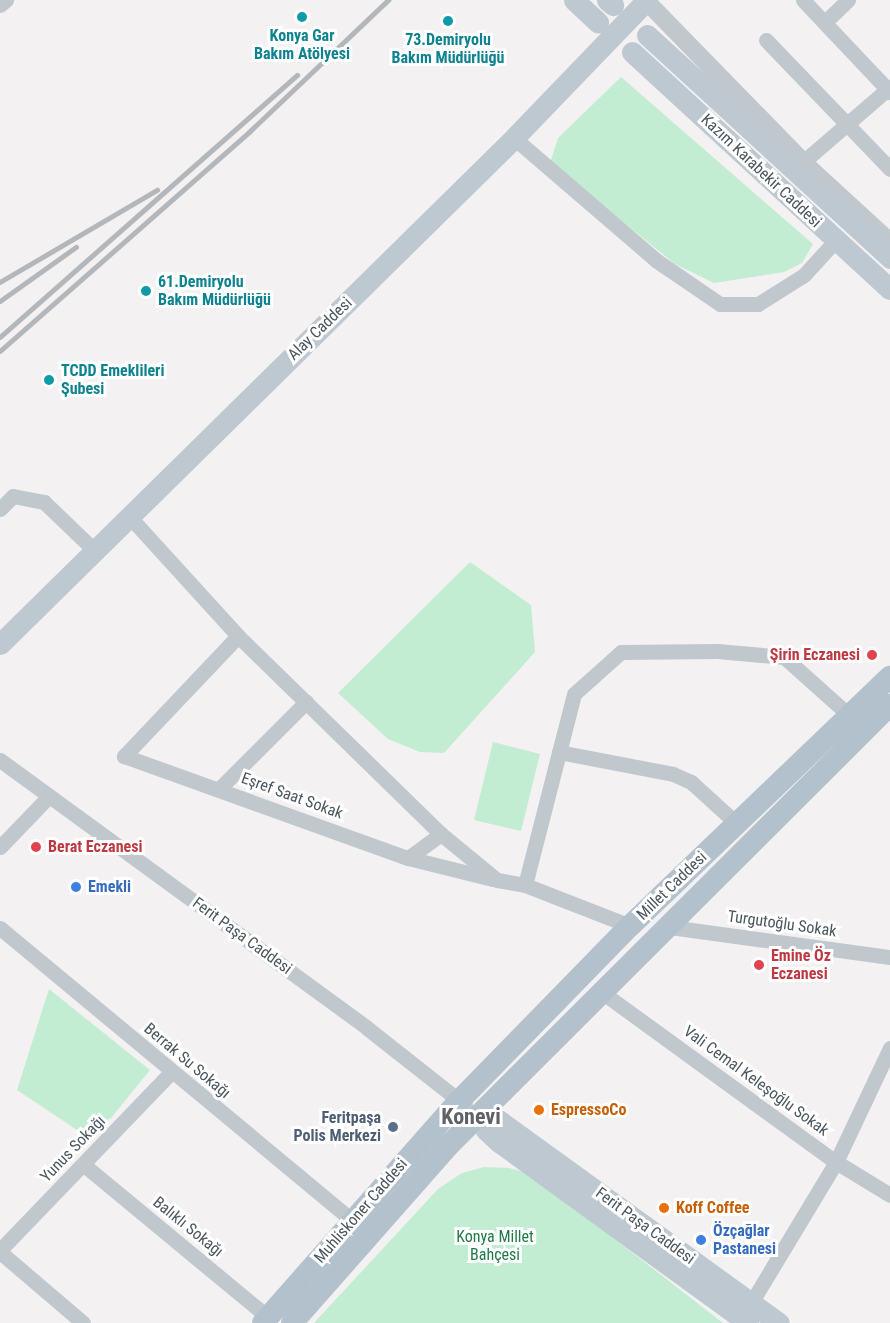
<!DOCTYPE html>
<html>
<head>
<meta charset="utf-8">
<style>
	body { margin:0 }
	#map { position:relative; width:890px; height:1323px; overflow:hidden; background:#f3f1f1; font-family:"Roboto Condensed",sans-serif }
	div>[style] { position:absolute }
	[style*='--x'] { left:calc(var(--x)*1px); top:calc(var(--y)*1px); width:calc(var(--w)*1px); rotate:calc(var(--a)*1deg) }
	.green>* { inset:0; background:#c3edd2 }
	.minor>* { height:15px; margin:-7.5px; padding:0 7.5px; transform-origin:7.5px; border-radius:7.5px; background:#c0c8ce }
	.tertiary>* { height:18px; margin:-9px; padding:0 9px; transform-origin:9px; border-radius:9px; background:#c0c8ce }
	.secondary>* { height:21px; margin:-10.5px; padding:0 10.5px; transform-origin:10.5px; border-radius:10.5px; background:#bec8d1 }
	.primary>* { height:22px; margin:-11px; padding:0 11px; transform-origin:11px; border-radius:11px; background:#b3c1cd }
	.rail>* { height:4.5px; margin:-2.25px; padding:0 2.25px; transform-origin:2.25px; border-radius:2.25px; background:#b3b6ba }
	.dots>* { width:16px; height:16px; translate:-50% -50%; box-sizing:border-box; border:3px solid #fff; border-radius:50% }
	span { translate:-50% -50%; white-space:nowrap; text-align:center; line-height:1.15; -webkit-text-stroke:6px #fff; paint-order:stroke }
	.culture-label { font-size:16px; color:#0d838f; font-weight:700 }
	.left { translate:0 -50%; text-align:left }
	.street-label { font-size:16px; color:#4a555d }
	.health-label { font-size:16px; color:#be3a42; font-weight:700 }
	.right { translate:-100% -50%; text-align:right }
	.shop-label { font-size:16px; color:#366cbe; font-weight:700 }
	.food-label { font-size:16px; color:#c56008; font-weight:700 }
	.service-label { font-size:16px; color:#4e5e75; font-weight:700 }
	.park-label { font-size:16px; color:#1f7a49 }
	.district-label { font-size:22px; color:#5e6165; font-weight:700 }
</style>
</head>
<body>
<div id="map">
	<div class="green">
		<div style="clip-path:polygon(621px 77px,813px 244px,802px 263px,784px 272px,714px 283px,675px 264px,550px 163px,558px 138px)"></div>
		<div style="clip-path:polygon(470px 562px,531px 605px,535px 652px,444px 753px,420px 752px,388px 739px,338px 693px)"></div>
		<div style="clip-path:polygon(493px 742px,540px 754px,521px 831px,474px 820px)"></div>
		<div style="clip-path:polygon(49px 989px,150px 1070px,111px 1118px,80px 1132px,17px 1090px)"></div>
		<div style="clip-path:polygon(484px 1167px,509px 1168px,531px 1174px,723px 1323px,314px 1323px,438px 1189px,462px 1173px)"></div>
	</div>
	<div class="minor">
		<div style="--x:803;--y:0;--w:127;--a:46.6"></div>
		<div style="--x:0;--y:5;--w:8;--a:-40"></div>
		<div style="--x:825;--y:22;--w:32;--a:-44"></div>
		<div style="--x:766;--y:40;--w:179;--a:46.1"></div>
		<div style="--x:514;--y:138;--w:189;--a:40.7"></div>
		<div style="--x:657;--y:261;--w:76;--a:34.3"></div>
		<div style="--x:720;--y:304;--w:38;--a:0"></div>
		<div style="--x:758;--y:304;--w:54;--a:-32.2"></div>
		<div style="--x:804;--y:275;--w:47;--a:-47.6"></div>
		<div style="--x:803;--y:162;--w:115;--a:-40.8"></div>
		<div style="--x:0;--y:509;--w:18;--a:-45"></div>
		<div style="--x:13;--y:496;--w:32;--a:11"></div>
		<div style="--x:44;--y:502;--w:68;--a:43.8"></div>
		<div style="--x:128;--y:515;--w:164;--a:47.7"></div>
		<div style="--x:238;--y:636;--w:284;--a:44.3"></div>
		<div style="--x:441;--y:834;--w:72;--a:39.4"></div>
		<div style="--x:497;--y:880;--w:28;--a:10"></div>
		<div style="--x:525;--y:885;--w:113;--a:21.3"></div>
		<div style="--x:238;--y:636;--w:166;--a:133.5"></div>
		<div style="--x:124;--y:756;--w:302;--a:19.8"></div>
		<div style="--x:408;--y:858;--w:41;--a:-36"></div>
		<div style="--x:559;--y:752;--w:116;--a:10.9"></div>
		<div style="--x:673;--y:774;--w:20;--a:24"></div>
		<div style="--x:691;--y:782;--w:61;--a:42.3"></div>
		<div style="--x:0;--y:760;--w:454;--a:36.1"></div>
		<div style="--x:367;--y:1028;--w:125;--a:38.2"></div>
		<div style="--x:220;--y:788;--w:122;--a:-45"></div>
		<div style="--x:0;--y:847;--w:71;--a:-46.1"></div>
		<div style="--x:408;--y:858;--w:87;--a:14"></div>
		<div style="--x:525;--y:885;--w:197;--a:-75.6"></div>
		<div style="--x:574;--y:694;--w:63;--a:-41.8"></div>
		<div style="--x:621;--y:652;--w:96;--a:-0.6"></div>
		<div style="--x:717;--y:651;--w:67;--a:5.1"></div>
		<div style="--x:784;--y:657;--w:90;--a:41.8"></div>
		<div style="--x:670;--y:927;--w:222;--a:7.8"></div>
		<div style="--x:0;--y:928;--w:457;--a:39.7"></div>
		<div style="--x:603;--y:993;--w:288;--a:36"></div>
		<div style="--x:836;--y:1162;--w:63;--a:31.4"></div>
		<div style="--x:84;--y:1165;--w:239;--a:39.6"></div>
		<div style="--x:0;--y:1250;--w:247;--a:-46.1"></div>
		<div style="--x:0;--y:1252;--w:109;--a:40.5"></div>
		<div style="--x:751;--y:1303;--w:165;--a:-58.9"></div>
		<div style="--x:836;--y:1162;--w:126;--a:-64.7"></div>
	</div>
	<div class="tertiary">
		<div style="--x:651;--y:6;--w:218;--a:45.7"></div>
		<div style="--x:803;--y:162;--w:118;--a:42.6"></div>
	</div>
	<div class="secondary">
		<div style="--x:574;--y:0;--w:33;--a:43"></div>
		<div style="--x:607;--y:0;--w:8;--a:40"></div>
		<div style="--x:647;--y:35;--w:330;--a:42.5"></div>
		<div style="--x:632;--y:52;--w:350;--a:42.6"></div>
		<div style="--x:0;--y:644;--w:721;--a:-44.55"></div>
		<div style="--x:514;--y:138;--w:192;--a:-46.1"></div>
		<div style="--x:480;--y:1117;--w:17;--a:7"></div>
		<div style="--x:497;--y:1119;--w:348;--a:35.9"></div>
		<div style="--x:480;--y:1117;--w:14;--a:65"></div>
		<div style="--x:486;--y:1130;--w:18;--a:43"></div>
		<div style="--x:499;--y:1142;--w:308;--a:36"></div>
	</div>
	<div class="primary">
		<div style="--x:263;--y:1323;--w:296;--a:-48.6"></div>
		<div style="--x:459;--y:1101;--w:245;--a:-45.7"></div>
		<div style="--x:630;--y:926;--w:360;--a:-43.8"></div>
		<div style="--x:292;--y:1323;--w:239;--a:-48.6"></div>
		<div style="--x:450;--y:1144;--w:622;--a:-44.93"></div>
	</div>
	<div class="rail">
		<div style="--x:0;--y:282;--w:182;--a:-30.4"></div>
		<div style="--x:0;--y:301;--w:93;--a:-35.4"></div>
		<div style="--x:0;--y:337;--w:396;--a:-41.4"></div>
		<div style="--x:0;--y:351;--w:332;--a:-41.3"></div>
		<div style="--x:249;--y:132;--w:192;--a:-43.5"></div>
	</div>
	<div class="dots">
		<div style="left:302px;top:17px;background:#0f9aa8"></div>
		<div style="left:448px;top:21px;background:#0f9aa8"></div>
		<div style="left:146px;top:291px;background:#0f9aa8"></div>
		<div style="left:49px;top:380px;background:#0f9aa8"></div>
		<div style="left:872px;top:655px;background:#e0444e"></div>
		<div style="left:36px;top:847px;background:#e0444e"></div>
		<div style="left:76px;top:887px;background:#3f7fe0"></div>
		<div style="left:759px;top:965px;background:#e0444e"></div>
		<div style="left:539px;top:1110px;background:#e8710a"></div>
		<div style="left:393px;top:1127px;background:#5c6f8a"></div>
		<div style="left:664px;top:1208px;background:#e8710a"></div>
		<div style="left:701px;top:1240px;background:#3f7fe0"></div>
	</div>
	<div class="culture-label">
		<span style="left:302px;top:45px">Konya Gar<br>Bakım Atölyesi</span>
		<span style="left:448px;top:49px">73.Demiryolu<br>Bakım Müdürlüğü</span>
		<span class="left" style="left:158px;top:291px">61.Demiryolu<br>Bakım Müdürlüğü</span>
		<span class="left" style="left:61px;top:380px">TCDD Emeklileri<br>Şubesi</span>
	</div>
	<div class="street-label">
		<span style="left:761px;top:171px;rotate:43deg">Kazım Karabekir Caddesi</span>
		<span style="left:320px;top:329px;rotate:-44deg">Alay Caddesi</span>
		<span style="left:292px;top:796px;rotate:20deg">Eşref Saat Sokak</span>
		<span style="left:672px;top:886px;rotate:-44deg">Millet Caddesi</span>
		<span style="left:782px;top:924px;rotate:8deg">Turgutoğlu Sokak</span>
		<span style="left:242px;top:936px;rotate:36deg">Ferit Paşa Caddesi</span>
		<span style="left:187px;top:1061px;rotate:40deg">Berrak Su Sokağı</span>
		<span style="left:756px;top:1081px;rotate:36deg">Vali Cemal Keleşoğlu Sokak</span>
		<span style="left:73px;top:1149px;rotate:-46deg">Yunus Sokağı</span>
		<span style="left:361px;top:1211px;rotate:-49deg">Muhliskoner Caddesi</span>
		<span style="left:645px;top:1226px;rotate:36deg">Ferit Paşa Caddesi</span>
		<span style="left:188px;top:1227px;rotate:39deg">Balıklı Sokağı</span>
	</div>
	<div class="health-label">
		<span class="right" style="left:860px;top:655px">Şirin Eczanesi</span>
		<span class="left" style="left:48px;top:847px">Berat Eczanesi</span>
		<span class="left" style="left:771px;top:965px">Emine Öz<br>Eczanesi</span>
	</div>
	<div class="shop-label">
		<span class="left" style="left:88px;top:887px">Emekli</span>
		<span class="left" style="left:713px;top:1240px">Özçağlar<br>Pastanesi</span>
	</div>
	<div class="food-label">
		<span class="left" style="left:551px;top:1110px">EspressoCo</span>
		<span class="left" style="left:676px;top:1208px">Koff Coffee</span>
	</div>
	<div class="service-label">
		<span class="right" style="left:381px;top:1127px">Feritpaşa<br>Polis Merkezi</span>
	</div>
	<div class="park-label">
		<span style="left:495px;top:1246px">Konya Millet<br>Bahçesi</span>
	</div>
	<div class="district-label">
		<span style="left:471px;top:1117px">Konevi</span>
	</div>
</div>
</body>
</html>
